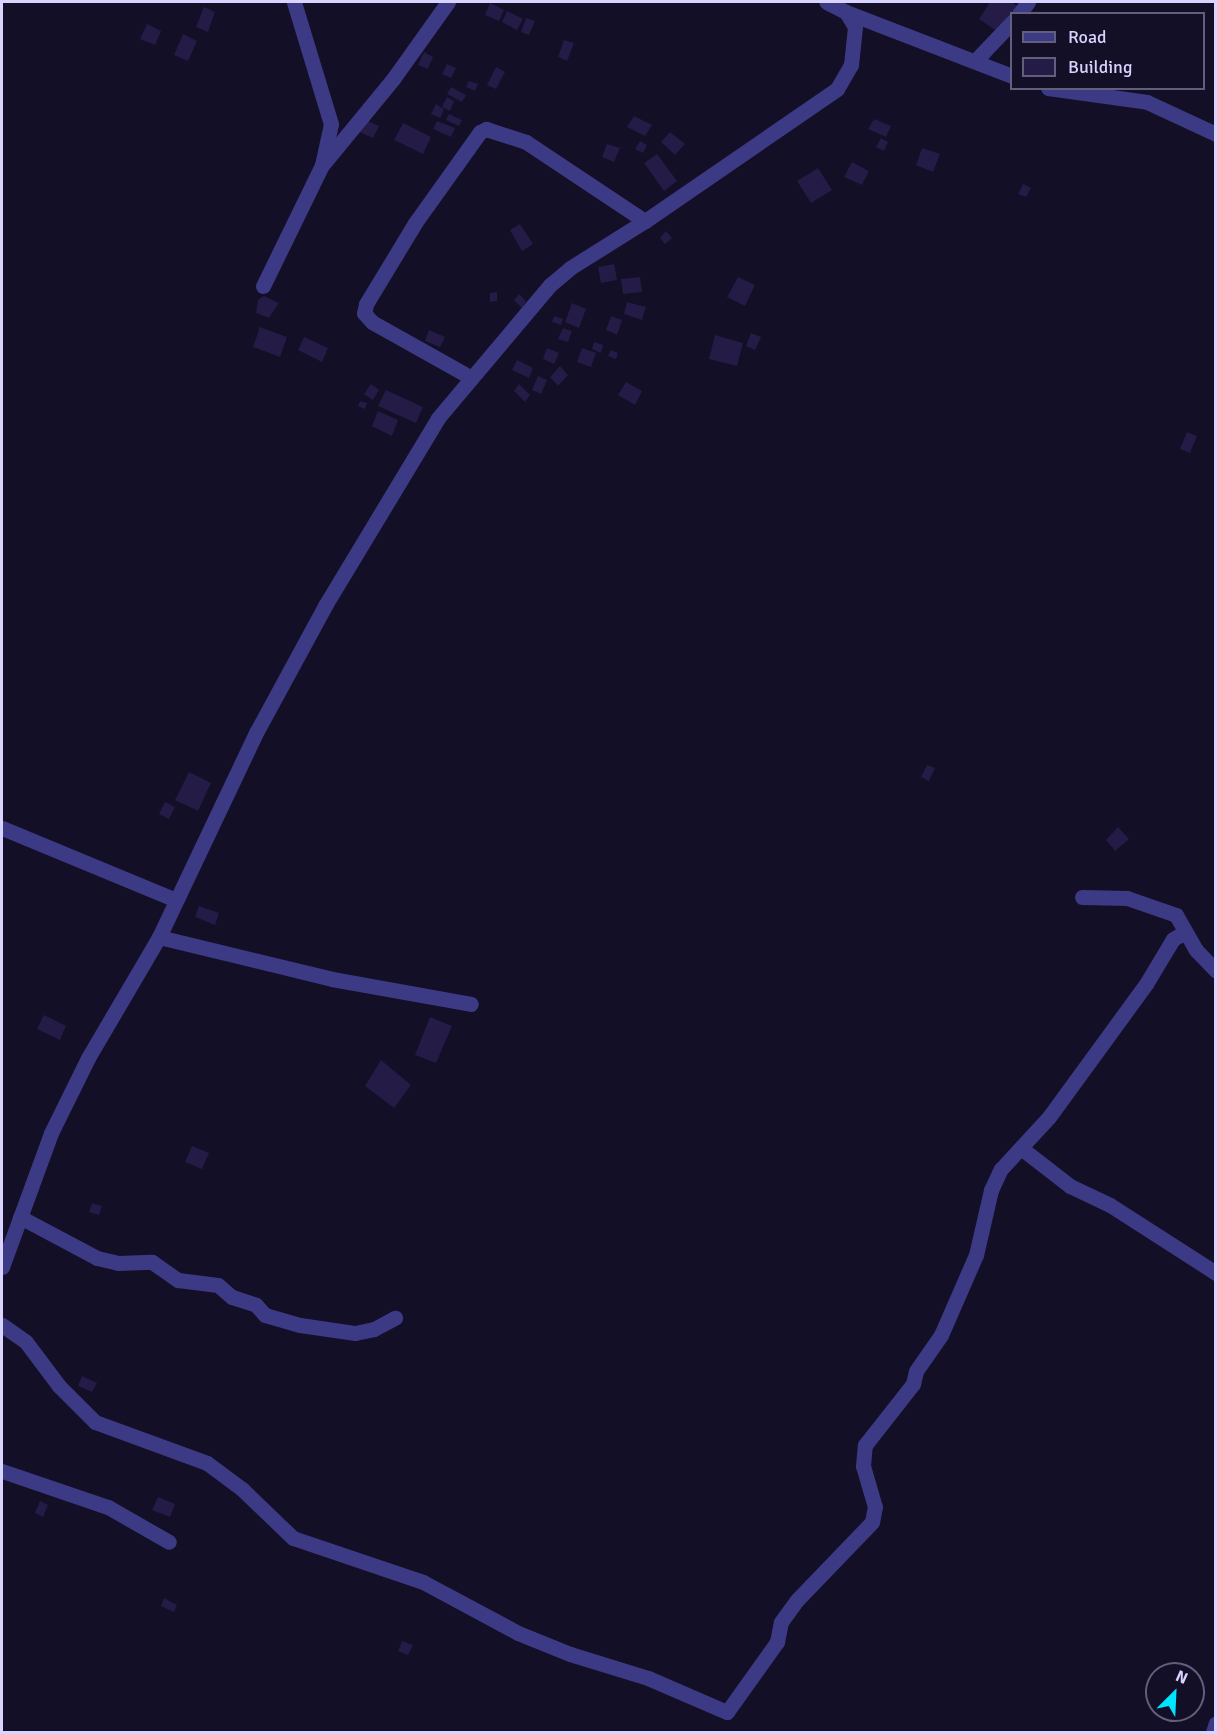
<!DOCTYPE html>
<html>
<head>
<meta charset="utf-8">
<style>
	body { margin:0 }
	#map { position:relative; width:1217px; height:1734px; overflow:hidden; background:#130f26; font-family:Signika,sans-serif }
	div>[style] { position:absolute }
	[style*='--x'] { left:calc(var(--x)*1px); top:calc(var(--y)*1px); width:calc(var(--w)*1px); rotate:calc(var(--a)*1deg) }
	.building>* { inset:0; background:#241b47 }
	.minor>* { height:15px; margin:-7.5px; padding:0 7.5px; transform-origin:7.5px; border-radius:7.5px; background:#3d3a85 }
	.tertiary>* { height:15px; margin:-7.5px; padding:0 7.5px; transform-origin:7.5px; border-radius:7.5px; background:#3d3a85 }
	span { translate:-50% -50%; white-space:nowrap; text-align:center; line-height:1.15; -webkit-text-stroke:6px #130f26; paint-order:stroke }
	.frame { position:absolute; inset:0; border:3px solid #d9d4ff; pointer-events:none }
	.legend { position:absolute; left:1010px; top:12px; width:195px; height:78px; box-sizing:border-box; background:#130f26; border:2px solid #625e7d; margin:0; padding:8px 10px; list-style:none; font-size:18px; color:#d9d4ff }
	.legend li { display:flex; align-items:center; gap:12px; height:30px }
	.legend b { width:30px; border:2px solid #625e7d }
	.north { position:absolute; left:1145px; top:1662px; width:60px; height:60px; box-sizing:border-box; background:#130f26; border:2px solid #625e7d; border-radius:50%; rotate:24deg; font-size:16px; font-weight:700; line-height:24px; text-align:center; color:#d9d4ff }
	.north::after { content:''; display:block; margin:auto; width:21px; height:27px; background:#00e5ff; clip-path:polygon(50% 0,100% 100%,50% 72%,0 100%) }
</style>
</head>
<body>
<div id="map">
	<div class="building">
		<div style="clip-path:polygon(990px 2px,1011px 2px,1017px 6px,998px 32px,979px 19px)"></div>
		<div style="clip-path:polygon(490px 3px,504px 10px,499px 21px,485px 15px)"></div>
		<div style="clip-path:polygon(204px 7px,215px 12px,208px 32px,196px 27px)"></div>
		<div style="clip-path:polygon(507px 11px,523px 19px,517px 30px,502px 22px)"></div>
		<div style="clip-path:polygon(526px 18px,535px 21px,529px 35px,521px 32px)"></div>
		<div style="clip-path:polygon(147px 24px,161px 31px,155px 45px,140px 39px)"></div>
		<div style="clip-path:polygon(183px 34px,197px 41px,188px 61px,174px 55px)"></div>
		<div style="clip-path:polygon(564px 40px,574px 43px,567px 61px,558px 57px)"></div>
		<div style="clip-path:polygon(424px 52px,433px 57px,428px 69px,418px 65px)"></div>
		<div style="clip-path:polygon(447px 64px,456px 68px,451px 78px,442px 74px)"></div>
		<div style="clip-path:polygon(496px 67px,505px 72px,496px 89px,487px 85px)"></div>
		<div style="clip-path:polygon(469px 81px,478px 84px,475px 91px,466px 87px)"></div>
		<div style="clip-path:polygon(451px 87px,466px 95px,462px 102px,447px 94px)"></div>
		<div style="clip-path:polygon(447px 97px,454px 101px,450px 111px,442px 107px)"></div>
		<div style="clip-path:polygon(436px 104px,444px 109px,440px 118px,431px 114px)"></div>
		<div style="clip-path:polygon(449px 114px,462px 120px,459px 126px,446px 120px)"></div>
		<div style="clip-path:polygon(634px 116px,652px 125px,645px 136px,627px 127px)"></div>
		<div style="clip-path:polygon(363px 119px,379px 126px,373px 138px,357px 131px)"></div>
		<div style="clip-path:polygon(874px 119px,891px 126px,886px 137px,868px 129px)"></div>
		<div style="clip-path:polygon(437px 121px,455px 128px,451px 137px,433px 129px)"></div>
		<div style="clip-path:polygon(403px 123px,431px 137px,423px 154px,394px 140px)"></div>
		<div style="clip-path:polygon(670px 132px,685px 144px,675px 155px,661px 142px)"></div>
		<div style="clip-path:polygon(881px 138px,888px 142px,884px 151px,876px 147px)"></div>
		<div style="clip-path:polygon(640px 141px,647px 145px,643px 153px,635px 149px)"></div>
		<div style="clip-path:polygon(607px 144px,620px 148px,614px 162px,602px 157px)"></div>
		<div style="clip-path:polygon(922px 148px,940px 154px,933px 172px,916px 165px)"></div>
		<div style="clip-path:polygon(657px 154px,677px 181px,664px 191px,644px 163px)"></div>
		<div style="clip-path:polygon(852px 162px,869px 171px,862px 185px,844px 177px)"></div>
		<div style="clip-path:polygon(818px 168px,832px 190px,811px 203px,797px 181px)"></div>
		<div style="clip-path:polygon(1023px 184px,1031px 188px,1026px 197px,1018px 194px)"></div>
		<div style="clip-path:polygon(520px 224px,533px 244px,522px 251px,510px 230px)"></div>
		<div style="clip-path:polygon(666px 231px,672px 238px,665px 244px,660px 238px)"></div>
		<div style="clip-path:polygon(614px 264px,617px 280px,601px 283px,598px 267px)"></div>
		<div style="clip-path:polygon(640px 277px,642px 292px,623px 294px,621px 279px)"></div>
		<div style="clip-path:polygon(738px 277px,755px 285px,745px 306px,727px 297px)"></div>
		<div style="clip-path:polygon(497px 292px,497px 301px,490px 302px,490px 293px)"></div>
		<div style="clip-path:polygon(519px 294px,526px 301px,522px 308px,514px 300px)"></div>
		<div style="clip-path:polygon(264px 296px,279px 303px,269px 318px,256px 313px,258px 300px)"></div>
		<div style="clip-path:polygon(627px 302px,646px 307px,642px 320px,624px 314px)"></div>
		<div style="clip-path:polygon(572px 303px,586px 309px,579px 328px,565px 322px)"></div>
		<div style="clip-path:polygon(554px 316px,563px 319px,561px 325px,552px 322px)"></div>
		<div style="clip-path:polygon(611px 316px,622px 320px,617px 335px,606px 330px)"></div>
		<div style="clip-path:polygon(260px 327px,287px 337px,280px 357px,253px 347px)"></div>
		<div style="clip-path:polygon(563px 328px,572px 331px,568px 342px,558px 339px)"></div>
		<div style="clip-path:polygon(429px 330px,445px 337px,440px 347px,425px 341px)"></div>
		<div style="clip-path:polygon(751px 333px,761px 337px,755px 350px,746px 346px)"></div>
		<div style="clip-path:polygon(715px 335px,743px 343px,737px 366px,709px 359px)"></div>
		<div style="clip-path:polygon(304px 337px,328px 348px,322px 362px,298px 350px)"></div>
		<div style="clip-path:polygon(594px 342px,603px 345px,601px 353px,592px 349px)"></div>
		<div style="clip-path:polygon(547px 348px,559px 353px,554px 364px,543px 359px)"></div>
		<div style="clip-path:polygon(582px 348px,596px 353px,591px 367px,577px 362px)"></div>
		<div style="clip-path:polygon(611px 350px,618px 353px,616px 359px,608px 356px)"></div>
		<div style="clip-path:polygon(517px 360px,533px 368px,529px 378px,512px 370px)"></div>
		<div style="clip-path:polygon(560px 366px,568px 375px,558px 386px,550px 377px)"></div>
		<div style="clip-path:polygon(538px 376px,547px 380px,541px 394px,532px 390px)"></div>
		<div style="clip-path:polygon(626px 382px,642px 391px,635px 405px,618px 395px)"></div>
		<div style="clip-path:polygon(371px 384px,379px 390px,373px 400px,364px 394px)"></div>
		<div style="clip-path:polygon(519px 384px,530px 395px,525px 402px,514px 391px)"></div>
		<div style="clip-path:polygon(386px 390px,423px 407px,416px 423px,378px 406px)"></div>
		<div style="clip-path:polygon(360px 401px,367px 403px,365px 409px,358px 406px)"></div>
		<div style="clip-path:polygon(378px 411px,398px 420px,392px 436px,372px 426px)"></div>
		<div style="clip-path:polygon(1187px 432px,1197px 436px,1190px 453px,1180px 449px)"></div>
		<div style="clip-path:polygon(927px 765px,935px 768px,929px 781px,921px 777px)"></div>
		<div style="clip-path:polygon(189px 772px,211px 783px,198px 811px,175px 800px)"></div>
		<div style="clip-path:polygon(165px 802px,175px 807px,169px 819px,159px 814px)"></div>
		<div style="clip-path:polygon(1118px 827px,1129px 839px,1115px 851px,1106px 840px)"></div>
		<div style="clip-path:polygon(199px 906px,219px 913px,215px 925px,195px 917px)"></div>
		<div style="clip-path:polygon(44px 1015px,66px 1026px,60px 1040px,37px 1029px)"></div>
		<div style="clip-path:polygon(430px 1017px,452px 1026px,436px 1063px,415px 1055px)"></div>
		<div style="clip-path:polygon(381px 1060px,411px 1085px,394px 1108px,365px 1086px)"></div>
		<div style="clip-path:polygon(192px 1146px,209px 1153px,202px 1169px,185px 1162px)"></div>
		<div style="clip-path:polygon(92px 1203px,102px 1206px,99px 1215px,89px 1212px)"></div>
		<div style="clip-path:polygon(82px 1376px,97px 1383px,92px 1392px,78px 1386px)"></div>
		<div style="clip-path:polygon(158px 1497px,175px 1504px,170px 1517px,152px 1510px)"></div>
		<div style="clip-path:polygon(40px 1501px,48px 1505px,43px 1517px,35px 1513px)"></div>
		<div style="clip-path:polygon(164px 1598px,177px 1605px,174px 1612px,161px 1606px)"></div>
		<div style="clip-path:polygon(402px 1641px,413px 1645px,408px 1655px,398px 1651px)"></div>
	</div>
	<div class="minor">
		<div style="--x:846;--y:12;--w:178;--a:21.1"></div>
		<div style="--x:1019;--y:14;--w:15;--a:-53"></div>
		<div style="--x:975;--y:61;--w:54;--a:-46.5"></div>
		<div style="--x:1048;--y:88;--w:100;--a:8"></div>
		<div style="--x:1147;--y:102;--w:76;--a:24.9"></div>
		<div style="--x:324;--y:163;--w:109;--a:-50.6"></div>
		<div style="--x:393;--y:79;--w:95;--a:-54.5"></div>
		<div style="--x:263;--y:286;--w:135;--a:-64"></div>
		<div style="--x:322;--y:165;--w:42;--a:-77.6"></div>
		<div style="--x:331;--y:124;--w:127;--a:-106.9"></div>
		<div style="--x:470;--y:377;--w:112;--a:-150.7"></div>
		<div style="--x:372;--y:322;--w:12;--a:-132"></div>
		<div style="--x:364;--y:313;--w:9;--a:-77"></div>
		<div style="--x:366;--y:304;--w:95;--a:-58.8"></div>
		<div style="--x:415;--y:223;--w:112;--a:-54.5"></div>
		<div style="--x:480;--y:132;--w:7;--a:-27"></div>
		<div style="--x:486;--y:129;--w:42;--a:18"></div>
		<div style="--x:526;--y:142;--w:143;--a:33.6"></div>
		<div style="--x:2;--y:828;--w:188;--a:22.5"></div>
		<div style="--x:1082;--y:897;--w:45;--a:1.3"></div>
		<div style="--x:1127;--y:898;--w:52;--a:19.1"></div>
		<div style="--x:1176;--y:915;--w:40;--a:60.3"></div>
		<div style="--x:1196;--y:950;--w:29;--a:46"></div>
		<div style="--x:159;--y:937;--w:178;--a:13.6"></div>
		<div style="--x:332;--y:979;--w:141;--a:10.2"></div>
		<div style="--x:1021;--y:1148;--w:62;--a:37.8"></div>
		<div style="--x:1070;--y:1186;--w:44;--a:25.4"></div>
		<div style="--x:1110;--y:1205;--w:126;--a:32.7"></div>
		<div style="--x:20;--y:1217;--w:87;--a:28"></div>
		<div style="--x:97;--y:1258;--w:22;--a:13"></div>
		<div style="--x:118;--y:1263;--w:34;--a:-2"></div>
		<div style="--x:152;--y:1262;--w:32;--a:35"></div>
		<div style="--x:178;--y:1280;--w:40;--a:7.1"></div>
		<div style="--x:218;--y:1285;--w:18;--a:41"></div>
		<div style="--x:232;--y:1297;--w:25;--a:18"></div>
		<div style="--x:256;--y:1305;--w:13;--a:48"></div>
		<div style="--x:265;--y:1315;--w:36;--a:16"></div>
		<div style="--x:300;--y:1325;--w:56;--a:8.3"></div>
		<div style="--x:355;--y:1333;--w:19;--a:-12"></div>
		<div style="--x:374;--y:1329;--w:24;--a:-28"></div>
		<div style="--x:2;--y:1325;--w:29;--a:35"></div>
		<div style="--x:26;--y:1342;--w:55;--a:53.1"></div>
		<div style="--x:59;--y:1386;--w:51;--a:45"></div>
		<div style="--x:95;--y:1422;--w:119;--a:20.1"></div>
		<div style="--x:207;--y:1463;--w:44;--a:36.6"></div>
		<div style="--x:242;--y:1489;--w:71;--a:43.9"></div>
		<div style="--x:293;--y:1538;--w:137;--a:18.7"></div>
		<div style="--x:423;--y:1582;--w:108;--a:28.2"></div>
		<div style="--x:518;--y:1633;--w:56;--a:22"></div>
		<div style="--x:570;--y:1654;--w:82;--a:17.1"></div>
		<div style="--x:648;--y:1678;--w:86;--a:23.3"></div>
		<div style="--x:727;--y:1712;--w:86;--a:-54.5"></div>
		<div style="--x:777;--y:1642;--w:20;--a:-79"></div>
		<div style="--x:781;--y:1622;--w:27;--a:-54"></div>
		<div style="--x:797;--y:1600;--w:108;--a:-46.1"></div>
		<div style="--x:872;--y:1522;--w:15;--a:-79"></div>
		<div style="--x:875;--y:1507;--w:43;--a:-106.3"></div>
		<div style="--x:863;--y:1466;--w:21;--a:-85"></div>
		<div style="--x:865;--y:1445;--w:78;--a:-51.8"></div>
		<div style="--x:913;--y:1384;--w:13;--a:-77"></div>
		<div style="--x:916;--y:1371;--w:44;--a:-55.2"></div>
		<div style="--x:941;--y:1335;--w:87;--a:-66.4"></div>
		<div style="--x:976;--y:1255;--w:67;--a:-77"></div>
		<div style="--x:991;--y:1190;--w:23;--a:-65"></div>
		<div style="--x:1001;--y:1169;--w:71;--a:-47.3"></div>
		<div style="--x:1049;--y:1117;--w:165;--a:-53.9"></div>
		<div style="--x:1146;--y:984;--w:52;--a:-59"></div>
		<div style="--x:1173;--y:939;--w:14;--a:-30"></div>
		<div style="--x:2;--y:1471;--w:112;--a:18.8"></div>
		<div style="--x:108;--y:1507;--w:70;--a:29.8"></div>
		<div style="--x:1213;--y:1732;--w:9;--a:-72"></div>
	</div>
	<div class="tertiary">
		<div style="--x:2;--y:1267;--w:143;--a:-69.9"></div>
		<div style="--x:51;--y:1133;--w:84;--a:-63.7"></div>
		<div style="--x:88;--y:1058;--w:140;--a:-59.6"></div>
		<div style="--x:159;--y:937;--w:228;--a:-64.6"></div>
		<div style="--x:257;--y:731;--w:145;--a:-61.5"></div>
		<div style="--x:326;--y:604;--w:217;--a:-58.9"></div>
		<div style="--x:438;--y:418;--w:174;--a:-49.9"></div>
		<div style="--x:550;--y:285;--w:26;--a:-40"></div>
		<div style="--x:570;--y:268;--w:89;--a:-32.1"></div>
		<div style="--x:645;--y:221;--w:233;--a:-34.5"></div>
		<div style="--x:837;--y:89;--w:28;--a:-60"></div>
		<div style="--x:851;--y:65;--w:38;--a:-84"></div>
		<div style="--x:855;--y:27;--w:17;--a:-121"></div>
		<div style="--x:846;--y:12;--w:22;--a:-153"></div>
	</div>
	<div class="frame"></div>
	<ul class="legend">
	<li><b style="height:8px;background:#3d3a85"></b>Road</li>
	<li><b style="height:16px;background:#241b47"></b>Building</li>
	</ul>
	<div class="north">N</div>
</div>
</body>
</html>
